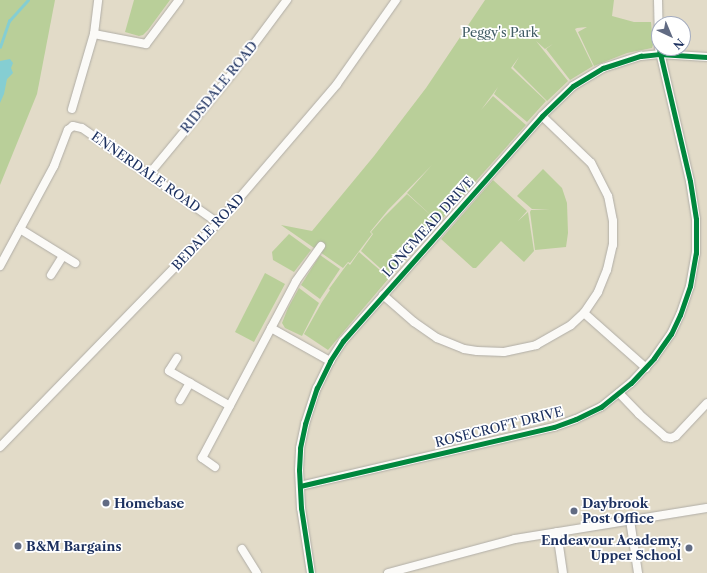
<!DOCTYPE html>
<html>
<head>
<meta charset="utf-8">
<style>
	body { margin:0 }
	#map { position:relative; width:707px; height:573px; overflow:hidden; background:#e2dbc8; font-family:"Libre Caslon Text",serif }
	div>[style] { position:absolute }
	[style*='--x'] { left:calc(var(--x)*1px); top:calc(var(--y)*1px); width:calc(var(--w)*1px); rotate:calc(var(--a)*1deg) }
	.green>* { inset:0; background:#b9cf99 }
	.water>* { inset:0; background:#85ced2 }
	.stream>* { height:2.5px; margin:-1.25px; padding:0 1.25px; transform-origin:1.25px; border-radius:1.25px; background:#85ced2 }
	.roads { filter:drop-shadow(0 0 1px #b0ada6) drop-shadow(0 0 1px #b0ada6) }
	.minor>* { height:8px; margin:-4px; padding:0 4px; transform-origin:4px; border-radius:4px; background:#fbfaf7 }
	.cycleway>* { height:5px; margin:-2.5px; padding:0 2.5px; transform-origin:2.5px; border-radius:2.5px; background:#00873e }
	.dots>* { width:11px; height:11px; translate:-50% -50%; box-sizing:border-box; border:2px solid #fff; border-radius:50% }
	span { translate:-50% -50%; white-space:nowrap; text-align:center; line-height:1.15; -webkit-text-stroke:3.5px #fff; paint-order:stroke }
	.park-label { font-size:13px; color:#405c64 }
	.street-label { font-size:13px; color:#1b2f5e }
	.poi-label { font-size:13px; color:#1b2f5e; font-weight:700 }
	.left { translate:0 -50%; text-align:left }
	.right { translate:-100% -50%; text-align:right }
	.north { position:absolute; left:651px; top:16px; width:40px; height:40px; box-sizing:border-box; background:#fff; border:1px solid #a4acbf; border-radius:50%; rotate:136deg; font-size:11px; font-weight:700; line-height:16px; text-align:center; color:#1b2f5e }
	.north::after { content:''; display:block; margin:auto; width:14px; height:18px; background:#616b83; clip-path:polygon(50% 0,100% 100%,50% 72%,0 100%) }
</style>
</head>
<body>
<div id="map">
	<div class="green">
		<div style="clip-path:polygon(0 0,55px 0,37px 94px,0 185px)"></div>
		<div style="clip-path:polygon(134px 0,170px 0,148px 30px,143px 35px,139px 36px,125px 32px)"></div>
		<div style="clip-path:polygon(485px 0,614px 0,612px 16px,634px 22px,651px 22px,653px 45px,652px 48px,627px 53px,594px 66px,578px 32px,587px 27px,577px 28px,575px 29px,593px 66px,570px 80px,546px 49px,553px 44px,545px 49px,536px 41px,568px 81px,547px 101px,513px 67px,519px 57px,511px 68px,546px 101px,527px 122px,494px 94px,498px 87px,481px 110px,493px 96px,526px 125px,390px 277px,361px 251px,373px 234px,371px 232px,384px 217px,407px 194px,434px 218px,407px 193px,432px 165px,388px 210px,370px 232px,372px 234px,350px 263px,348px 262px,343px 268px,281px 225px,312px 231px,374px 156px,426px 88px)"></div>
		<div style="clip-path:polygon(543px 169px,562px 188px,567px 203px,568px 233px,566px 247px,535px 250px,530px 212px,531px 210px,550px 210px,532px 209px,517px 196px)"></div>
		<div style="clip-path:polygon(493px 180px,527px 211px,518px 221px,528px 212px,534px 251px,524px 262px,501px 241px,476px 268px,473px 268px,441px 239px)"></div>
		<div style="clip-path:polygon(289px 234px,311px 250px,294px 272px,273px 260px,272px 252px)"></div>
		<div style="clip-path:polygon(359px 252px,389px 278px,328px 350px,304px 334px,322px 302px,330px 290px,329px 289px,348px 263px,350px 265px)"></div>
		<div style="clip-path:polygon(320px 255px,340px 269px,320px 299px,301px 285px)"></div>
		<div style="clip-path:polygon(265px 273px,285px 284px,254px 342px,235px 332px)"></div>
		<div style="clip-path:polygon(299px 288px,319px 303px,302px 336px,285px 328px,282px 323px,288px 308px)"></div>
	</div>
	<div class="water">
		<div style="clip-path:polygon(10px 59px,13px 63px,11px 68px,13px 73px,7px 79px,4px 94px,0 103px,0 61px)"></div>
	</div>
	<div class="stream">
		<div style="--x:0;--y:47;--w:28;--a:-71"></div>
		<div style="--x:9;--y:21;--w:28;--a:-48"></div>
	</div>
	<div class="roads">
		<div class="minor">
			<div style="--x:658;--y:0;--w:44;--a:88.7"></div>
			<div style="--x:94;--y:34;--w:53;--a:10.9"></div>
			<div style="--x:146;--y:44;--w:55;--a:-53.1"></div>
			<div style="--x:72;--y:109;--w:78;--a:-73.7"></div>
			<div style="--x:94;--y:34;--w:34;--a:-83"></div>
			<div style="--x:150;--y:173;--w:127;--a:-50.4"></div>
			<div style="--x:231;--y:75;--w:94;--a:-53.3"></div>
			<div style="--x:20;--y:229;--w:65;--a:31.7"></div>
			<div style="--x:0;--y:266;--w:114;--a:-61.6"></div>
			<div style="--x:54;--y:166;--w:39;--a:-69"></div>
			<div style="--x:68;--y:130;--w:6;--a:-39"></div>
			<div style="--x:73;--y:126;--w:9;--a:13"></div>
			<div style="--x:82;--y:128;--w:166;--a:34.9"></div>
			<div style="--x:51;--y:275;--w:22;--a:-58"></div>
			<div style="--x:383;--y:295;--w:41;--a:41.1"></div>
			<div style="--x:414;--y:322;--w:28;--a:35"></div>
			<div style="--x:437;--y:338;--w:29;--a:22"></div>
			<div style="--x:464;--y:349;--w:13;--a:9"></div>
			<div style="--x:477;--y:351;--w:27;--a:2"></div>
			<div style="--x:504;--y:352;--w:33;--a:-12"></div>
			<div style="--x:536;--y:345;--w:40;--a:-29.7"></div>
			<div style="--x:571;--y:325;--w:18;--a:-43"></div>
			<div style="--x:584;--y:313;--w:25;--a:-56"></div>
			<div style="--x:598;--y:292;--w:24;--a:-68"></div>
			<div style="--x:607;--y:270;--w:26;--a:-77"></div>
			<div style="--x:613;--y:245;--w:24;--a:-90"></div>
			<div style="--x:613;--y:221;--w:25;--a:-101"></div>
			<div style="--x:608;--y:196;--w:37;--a:-117"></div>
			<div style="--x:591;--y:163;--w:68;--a:-136.2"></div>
			<div style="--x:584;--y:313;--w:83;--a:41.6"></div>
			<div style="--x:271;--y:328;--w:68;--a:29.2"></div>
			<div style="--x:177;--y:358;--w:15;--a:122"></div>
			<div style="--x:169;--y:371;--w:70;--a:29.8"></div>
			<div style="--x:619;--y:393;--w:29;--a:46"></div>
			<div style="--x:639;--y:414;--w:35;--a:41"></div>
			<div style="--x:665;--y:437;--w:6;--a:9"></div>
			<div style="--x:671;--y:438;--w:5;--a:-22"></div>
			<div style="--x:676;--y:436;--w:45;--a:-46.8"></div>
			<div style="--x:180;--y:400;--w:20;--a:-60"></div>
			<div style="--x:0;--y:447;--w:313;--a:-45.8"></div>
			<div style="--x:218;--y:223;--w:183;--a:-49.4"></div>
			<div style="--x:337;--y:84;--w:103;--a:-54.9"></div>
			<div style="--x:215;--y:467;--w:16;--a:-145"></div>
			<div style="--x:202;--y:458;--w:200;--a:-62"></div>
			<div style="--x:296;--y:281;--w:43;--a:-54.5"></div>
			<div style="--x:300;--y:486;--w:261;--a:-13.1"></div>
			<div style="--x:554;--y:427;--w:23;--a:-20"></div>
			<div style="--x:576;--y:419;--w:28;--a:-26"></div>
			<div style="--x:601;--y:407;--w:38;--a:-39"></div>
			<div style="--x:631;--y:383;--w:34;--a:-47"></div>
			<div style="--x:654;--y:358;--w:29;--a:-55"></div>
			<div style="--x:671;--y:334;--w:21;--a:-65"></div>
			<div style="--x:680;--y:315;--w:31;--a:-71"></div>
			<div style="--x:690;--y:286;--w:34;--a:-80"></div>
			<div style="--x:696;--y:253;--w:34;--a:-90"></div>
			<div style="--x:696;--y:219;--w:38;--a:-99"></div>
			<div style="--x:690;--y:181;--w:137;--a:-103.1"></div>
			<div style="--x:630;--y:520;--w:54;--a:81.4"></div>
			<div style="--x:557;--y:532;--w:41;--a:81.7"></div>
			<div style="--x:242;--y:549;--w:28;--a:58"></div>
			<div style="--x:311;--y:573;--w:66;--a:-98.7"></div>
			<div style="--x:301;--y:508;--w:38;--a:-93"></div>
			<div style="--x:299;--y:470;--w:22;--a:-87"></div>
			<div style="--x:300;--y:448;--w:25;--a:-78"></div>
			<div style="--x:305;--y:424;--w:38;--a:-72"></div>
			<div style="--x:317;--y:388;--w:30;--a:-64"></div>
			<div style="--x:330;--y:361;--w:24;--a:-57"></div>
			<div style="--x:343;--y:341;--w:300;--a:-48.5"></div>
			<div style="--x:542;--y:116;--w:43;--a:-44.1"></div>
			<div style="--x:573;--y:86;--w:35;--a:-31"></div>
			<div style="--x:603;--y:68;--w:40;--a:-18"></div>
			<div style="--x:641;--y:56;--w:18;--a:-6"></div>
			<div style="--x:659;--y:54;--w:48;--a:3.6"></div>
			<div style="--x:388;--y:573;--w:131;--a:-15"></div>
			<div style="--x:515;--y:539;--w:194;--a:-9.2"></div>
		</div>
	</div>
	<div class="cycleway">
		<div style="--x:300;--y:486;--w:261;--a:-13.1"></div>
		<div style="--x:554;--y:427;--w:23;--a:-20"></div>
		<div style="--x:576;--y:419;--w:28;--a:-26"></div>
		<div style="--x:601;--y:407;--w:38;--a:-39"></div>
		<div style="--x:631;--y:383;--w:34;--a:-47"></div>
		<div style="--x:654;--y:358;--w:29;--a:-55"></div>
		<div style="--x:671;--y:334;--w:21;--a:-65"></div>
		<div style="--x:680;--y:315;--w:31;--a:-71"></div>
		<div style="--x:690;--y:286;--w:34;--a:-80"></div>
		<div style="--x:696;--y:253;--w:34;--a:-90"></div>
		<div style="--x:696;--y:219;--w:38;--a:-99"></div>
		<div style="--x:690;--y:181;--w:136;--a:-103.2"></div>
		<div style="--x:311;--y:573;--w:66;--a:-98.7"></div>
		<div style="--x:301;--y:508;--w:38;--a:-93"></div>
		<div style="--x:299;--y:470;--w:22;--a:-87"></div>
		<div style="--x:300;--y:448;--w:25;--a:-78"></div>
		<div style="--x:305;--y:424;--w:38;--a:-72"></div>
		<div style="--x:317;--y:388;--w:30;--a:-64"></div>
		<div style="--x:330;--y:361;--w:24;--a:-57"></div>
		<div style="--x:343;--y:341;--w:300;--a:-48.5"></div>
		<div style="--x:542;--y:116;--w:43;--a:-44.1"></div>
		<div style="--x:573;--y:86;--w:35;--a:-31"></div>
		<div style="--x:603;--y:68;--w:40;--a:-18"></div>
		<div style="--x:641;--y:56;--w:18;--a:-6"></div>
		<div style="--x:659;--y:54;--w:48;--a:3.6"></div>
	</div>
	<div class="dots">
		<div style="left:106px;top:503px;background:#616b83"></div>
		<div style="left:574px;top:511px;background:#616b83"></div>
		<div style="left:18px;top:546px;background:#616b83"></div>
		<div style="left:689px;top:548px;background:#616b83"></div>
	</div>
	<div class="park-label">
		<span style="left:500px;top:32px">Peggy's Park</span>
	</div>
	<div class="street-label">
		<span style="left:219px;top:87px;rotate:-51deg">RIDSDALE ROAD</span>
		<span style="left:146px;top:172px;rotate:35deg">ENNERDALE ROAD</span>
		<span style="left:428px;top:227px;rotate:-48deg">LONGMEAD DRIVE</span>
		<span style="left:208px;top:232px;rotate:-47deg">BEDALE ROAD</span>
		<span style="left:499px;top:427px;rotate:-14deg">ROSECROFT DRIVE</span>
	</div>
	<div class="poi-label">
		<span class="left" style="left:114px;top:503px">Homebase</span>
		<span class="left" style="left:582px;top:511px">Daybrook<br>Post Office</span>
		<span class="right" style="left:681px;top:548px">Endeavour Academy,<br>Upper School</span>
		<span class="left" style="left:26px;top:546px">B&amp;M Bargains</span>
	</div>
	<div class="north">N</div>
</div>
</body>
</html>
